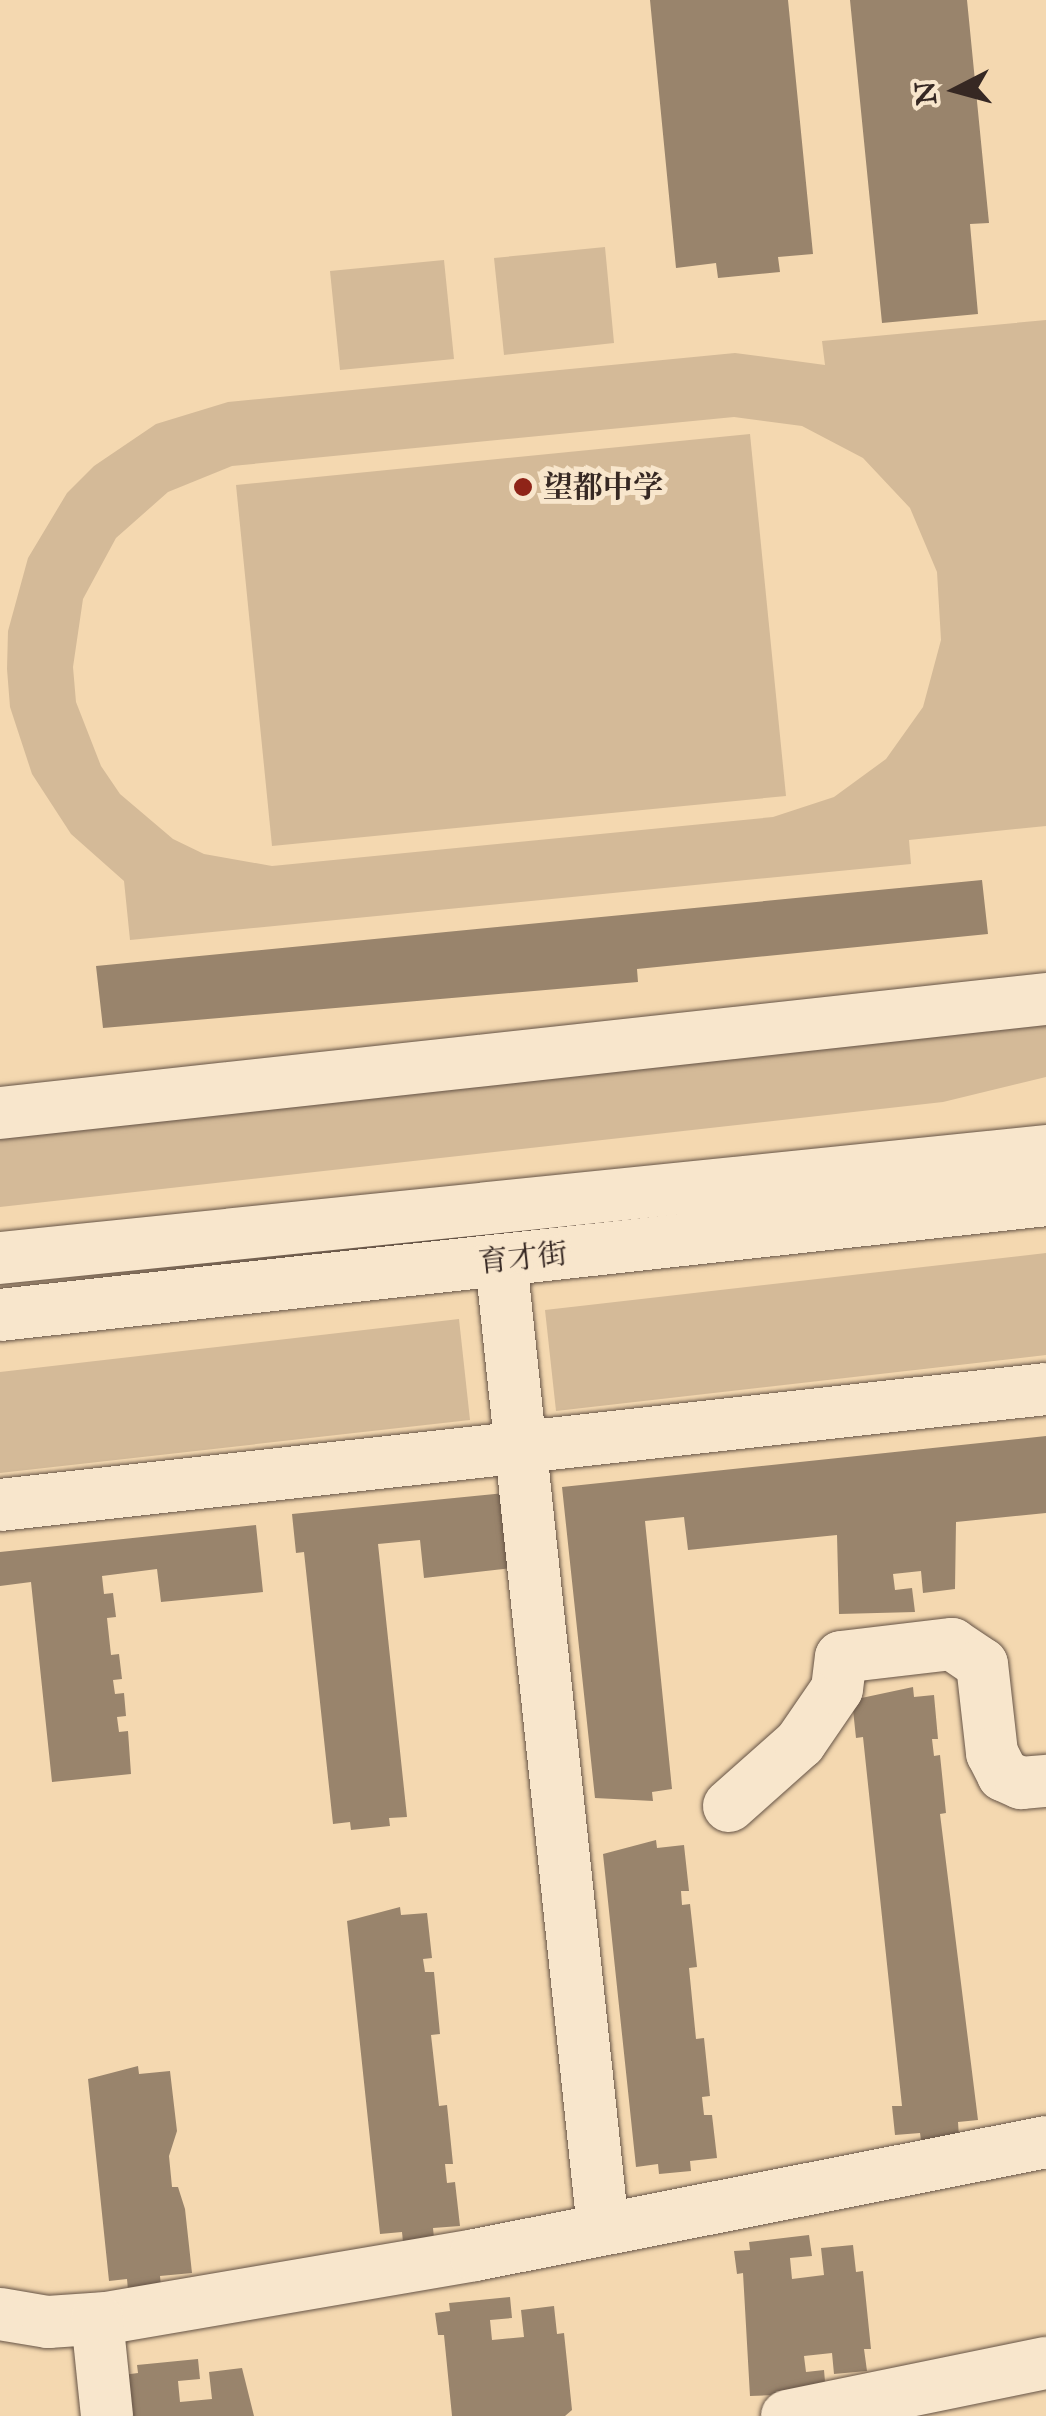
<!DOCTYPE html>
<html>
<head>
<meta charset="utf-8">
<style>
	body { margin:0 }
	#map { position:relative; width:1046px; height:2416px; overflow:hidden; background:#f4d8b0; font-family:"IM FELL Great Primer","Noto Serif SC",serif }
	div>[style] { position:absolute }
	[style*='--x'] { left:calc(var(--x)*1px); top:calc(var(--y)*1px); width:calc(var(--w)*1px); rotate:calc(var(--a)*1deg) }
	.green>* { inset:0; background:#d4ba98 }
	.building>* { inset:0; background:#99846c }
	.roads { filter:drop-shadow(0 0 2px #665446) drop-shadow(0 0 2px #665446) }
	.minor>* { height:52px; margin:-26px; padding:0 26px; transform-origin:26px; border-radius:26px; background:#f8e6cc }
	.dots>* { width:28px; height:28px; translate:-50% -50%; box-sizing:border-box; border:5px solid #f8e6cc; border-radius:50% }
	span { translate:-50% -50%; white-space:nowrap; text-align:center; line-height:1.15; -webkit-text-stroke:10px #f8e6cc; paint-order:stroke }
	.poi-label { font-size:30px; color:#362823; font-weight:700 }
	.left { translate:0 -50%; text-align:left }
	.street-label { font-size:30px; color:#362823 }
	.north { position:absolute; left:906px; top:40px; width:100px; height:100px; -webkit-text-stroke:8px #f8e6cc; paint-order:stroke; rotate:264deg; font-size:28px; font-weight:700; line-height:40px; text-align:center; color:#362823 }
	.north::after { content:''; display:block; margin:auto; width:35px; height:45px; background:#362823; clip-path:polygon(50% 0,100% 100%,50% 72%,0 100%) }
</style>
</head>
<body>
<div id="map">
	<div class="green">
		<div style="clip-path:polygon(605px 247px,614px 343px,504px 355px,494px 258px)"></div>
		<div style="clip-path:polygon(444px 260px,454px 359px,340px 370px,330px 271px)"></div>
		<div style="clip-path:polygon(evenodd,1046px 320px,1046px 826px,909px 840px,911px 864px,130px 940px,124px 881px,71px 834px,32px 774px,10px 707px,7px 669px,8px 631px,28px 558px,67px 493px,94px 466px,156px 424px,228px 402px,735px 353px,825px 365px,822px 341px,1046px 320px,734px 417px,802px 426px,863px 458px,910px 508px,937px 572px,941px 640px,923px 707px,886px 759px,834px 797px,773px 817px,272px 866px,204px 854px,173px 839px,120px 794px,101px 766px,76px 702px,73px 667px,83px 599px,116px 538px,168px 492px,232px 466px,734px 417px)"></div>
		<div style="clip-path:polygon(750px 434px,786px 796px,272px 846px,236px 485px)"></div>
		<div style="clip-path:polygon(1046px 1019px,1046px 1077px,943px 1102px,0 1207px,0 1138px)"></div>
		<div style="clip-path:polygon(1046px 1253px,1046px 1355px,556px 1411px,545px 1310px)"></div>
		<div style="clip-path:polygon(459px 1319px,470px 1420px,0 1473px,0 1372px)"></div>
	</div>
	<div class="building">
		<div style="clip-path:polygon(650px 0,788px 0,813px 254px,778px 257px,780px 272px,718px 278px,716px 263px,676px 268px)"></div>
		<div style="clip-path:polygon(850px 0,967px 0,989px 223px,970px 224px,978px 314px,882px 323px)"></div>
		<div style="clip-path:polygon(982px 880px,988px 934px,637px 969px,638px 982px,103px 1028px,96px 966px)"></div>
		<div style="clip-path:polygon(1046px 1436px,1046px 1513px,956px 1522px,955px 1589px,923px 1593px,921px 1571px,893px 1574px,895px 1590px,912px 1588px,915px 1612px,839px 1614px,837px 1535px,688px 1550px,684px 1517px,645px 1521px,672px 1789px,652px 1792px,653px 1801px,595px 1798px,562px 1487px)"></div>
		<div style="clip-path:polygon(514px 1492px,522px 1567px,424px 1578px,420px 1540px,378px 1544px,407px 1817px,389px 1818px,390px 1826px,351px 1830px,350px 1822px,333px 1824px,304px 1552px,296px 1553px,292px 1514px)"></div>
		<div style="clip-path:polygon(256px 1525px,263px 1592px,161px 1602px,157px 1569px,102px 1576px,104px 1594px,113px 1593px,116px 1617px,107px 1618px,111px 1655px,119px 1654px,122px 1679px,113px 1680px,115px 1694px,124px 1693px,126px 1716px,117px 1717px,119px 1732px,128px 1731px,131px 1774px,52px 1782px,31px 1582px,0 1586px,0 1552px)"></div>
		<div style="clip-path:polygon(913px 1687px,914px 1697px,934px 1695px,938px 1739px,932px 1739px,934px 1756px,940px 1755px,946px 1813px,940px 1814px,978px 2120px,958px 2122px,959px 2137px,921px 2140px,920px 2133px,895px 2135px,892px 2106px,902px 2106px,863px 1737px,856px 1738px,852px 1700px)"></div>
		<div style="clip-path:polygon(656px 1840px,657px 1848px,684px 1845px,689px 1891px,681px 1891px,682px 1905px,690px 1904px,697px 1967px,689px 1968px,696px 2039px,704px 2038px,710px 2096px,702px 2097px,704px 2115px,712px 2115px,717px 2158px,690px 2161px,691px 2171px,659px 2174px,658px 2164px,636px 2167px,603px 1854px)"></div>
		<div style="clip-path:polygon(400px 1907px,401px 1915px,427px 1913px,432px 1958px,423px 1959px,425px 1972px,434px 1972px,440px 2034px,431px 2035px,439px 2106px,447px 2105px,453px 2164px,445px 2164px,447px 2183px,455px 2182px,460px 2226px,433px 2228px,434px 2238px,403px 2242px,402px 2232px,380px 2234px,347px 1921px)"></div>
		<div style="clip-path:polygon(138px 2066px,139px 2074px,170px 2071px,177px 2131px,169px 2156px,172px 2187px,178px 2187px,185px 2209px,192px 2273px,160px 2276px,161px 2286px,128px 2290px,127px 2279px,109px 2281px,88px 2079px)"></div>
		<div style="clip-path:polygon(809px 2235px,812px 2256px,790px 2258px,792px 2279px,824px 2275px,821px 2248px,853px 2245px,856px 2272px,863px 2271px,871px 2349px,864px 2349px,867px 2371px,834px 2374px,832px 2353px,804px 2356px,806px 2372px,824px 2370px,826px 2393px,750px 2396px,743px 2273px,737px 2274px,734px 2251px,750px 2250px,749px 2242px)"></div>
		<div style="clip-path:polygon(510px 2297px,512px 2318px,490px 2320px,492px 2340px,524px 2337px,521px 2310px,554px 2306px,557px 2334px,564px 2333px,572px 2410px,565px 2416px,452px 2416px,444px 2335px,438px 2335px,435px 2313px,450px 2311px,449px 2303px)"></div>
		<div style="clip-path:polygon(198px 2359px,200px 2379px,178px 2381px,180px 2402px,212px 2399px,209px 2372px,242px 2368px,254px 2416px,133px 2416px,123px 2375px,138px 2373px,137px 2365px)"></div>
	</div>
	<div class="roads">
		<div class="minor">
			<div style="--x:0;--y:1113;--w:1052;--a:-6.22"></div>
			<div style="--x:0;--y:1258;--w:1051;--a:-5.84"></div>
			<div style="--x:501;--y:1261;--w:973;--a:83.98"></div>
			<div style="--x:0;--y:1315;--w:1052;--a:-6.27"></div>
			<div style="--x:0;--y:1505;--w:1052;--a:-6.33"></div>
			<div style="--x:729;--y:1806;--w:95;--a:-41.6"></div>
			<div style="--x:800;--y:1743;--w:65;--a:-55.6"></div>
			<div style="--x:837;--y:1689;--w:32;--a:-83"></div>
			<div style="--x:841;--y:1657;--w:112;--a:-6.7"></div>
			<div style="--x:952;--y:1644;--w:36;--a:34"></div>
			<div style="--x:982;--y:1664;--w:90;--a:83.6"></div>
			<div style="--x:992;--y:1753;--w:25;--a:63"></div>
			<div style="--x:1003;--y:1775;--w:20;--a:24"></div>
			<div style="--x:1021;--y:1783;--w:25;--a:-5"></div>
			<div style="--x:0;--y:2314;--w:49;--a:9.5"></div>
			<div style="--x:48;--y:2322;--w:59;--a:-3.9"></div>
			<div style="--x:107;--y:2318;--w:373;--a:-9.7"></div>
			<div style="--x:475;--y:2255;--w:582;--a:-11.19"></div>
			<div style="--x:97;--y:2319;--w:98;--a:84.1"></div>
			<div style="--x:787;--y:2416;--w:264;--a:-11.6"></div>
		</div>
	</div>
	<div class="dots">
		<div style="left:523px;top:487px;background:#8f2418"></div>
	</div>
	<div class="poi-label">
		<span class="left" style="left:543px;top:487px">望都中学</span>
	</div>
	<div class="street-label">
		<span style="left:523px;top:1258px;rotate:-6deg">育才街</span>
	</div>
	<div class="north">N</div>
</div>
</body>
</html>
